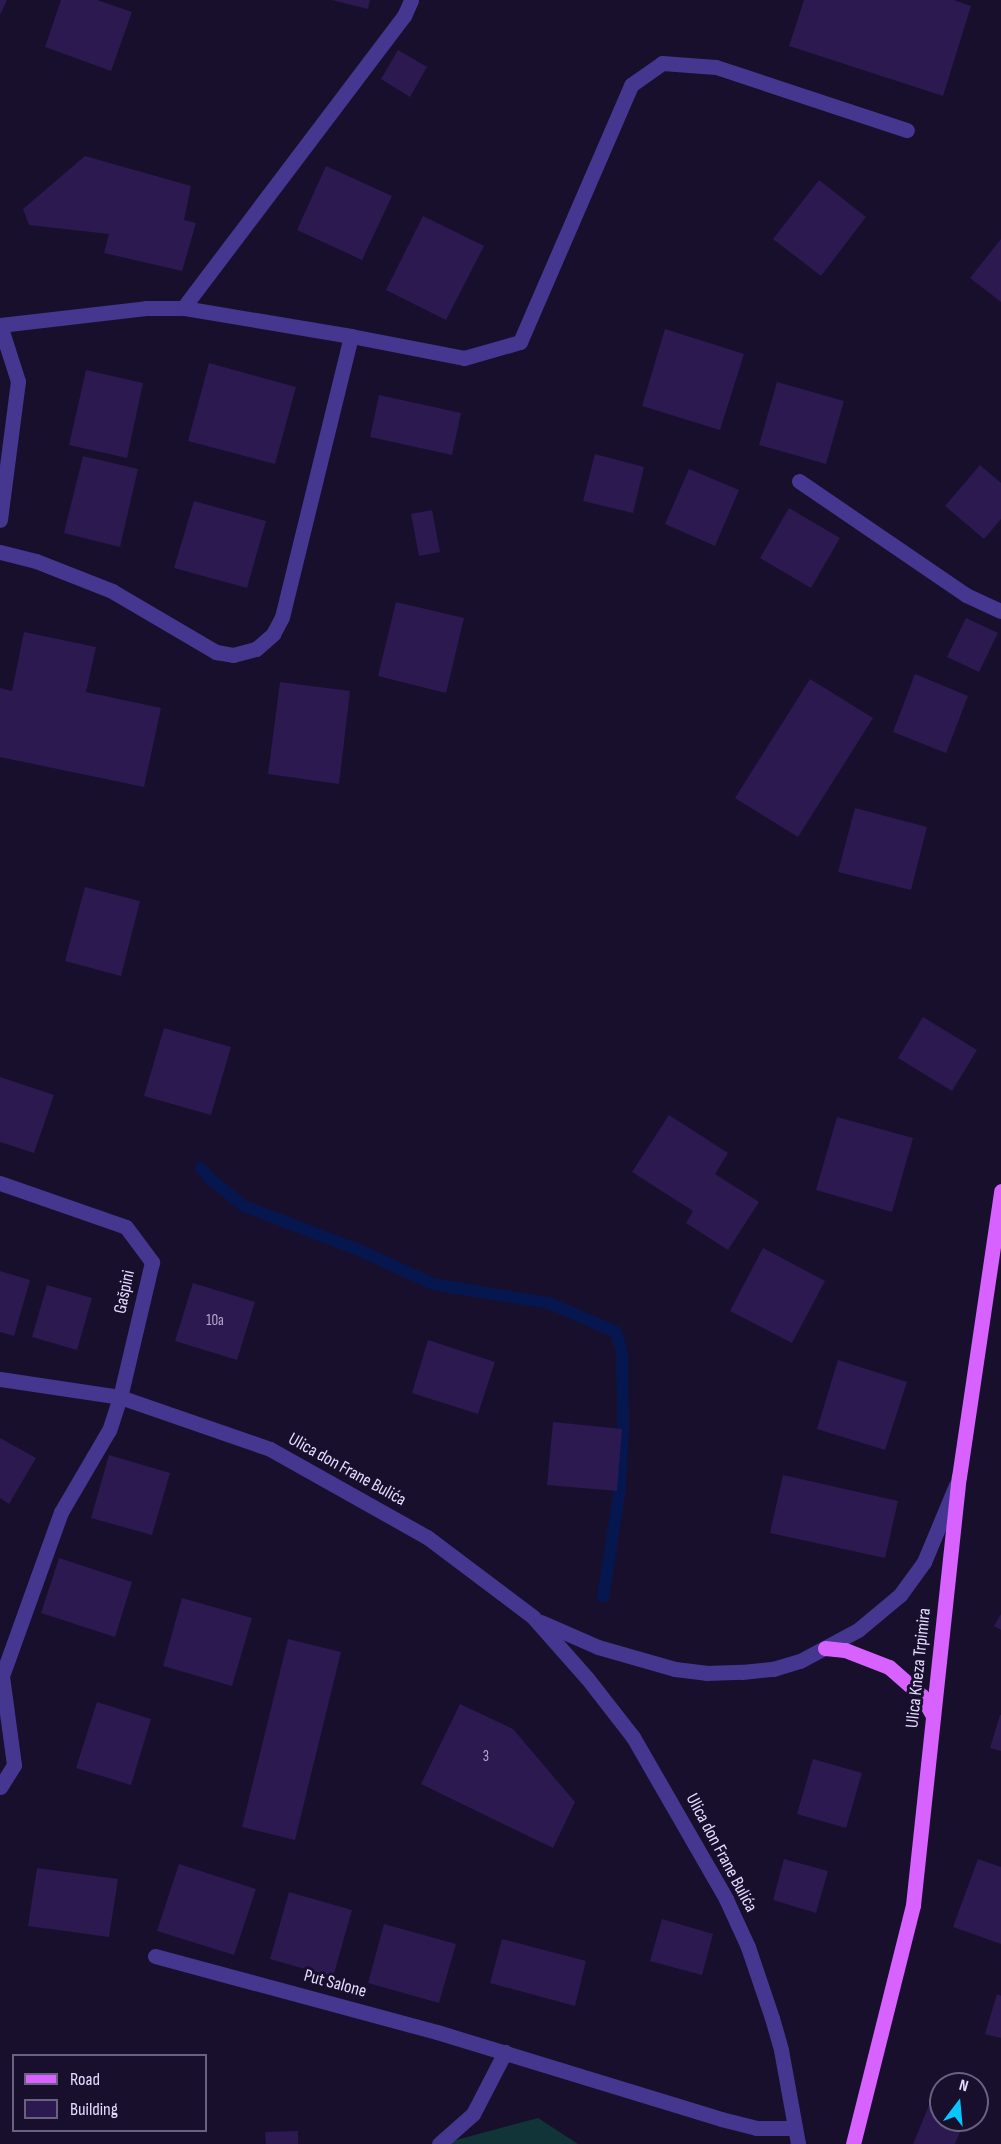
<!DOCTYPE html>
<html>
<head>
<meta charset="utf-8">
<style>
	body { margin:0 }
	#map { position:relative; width:1001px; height:2144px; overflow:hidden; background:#180f2d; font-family:"Sofia Sans Condensed",sans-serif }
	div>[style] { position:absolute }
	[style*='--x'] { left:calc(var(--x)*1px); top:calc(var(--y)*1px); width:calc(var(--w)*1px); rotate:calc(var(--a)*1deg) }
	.green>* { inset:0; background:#113438 }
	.stream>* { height:12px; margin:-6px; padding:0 6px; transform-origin:6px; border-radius:6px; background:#06174f }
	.building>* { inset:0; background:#2b1950 }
	.minor>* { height:15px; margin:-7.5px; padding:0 7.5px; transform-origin:7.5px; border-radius:7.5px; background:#453690 }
	.major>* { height:15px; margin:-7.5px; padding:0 7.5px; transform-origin:7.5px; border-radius:7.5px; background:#d862ff }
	span { translate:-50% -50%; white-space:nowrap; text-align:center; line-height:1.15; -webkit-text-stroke:6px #180f2d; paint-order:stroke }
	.number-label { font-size:15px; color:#b6aad3 }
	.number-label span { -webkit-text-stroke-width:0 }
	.street-label { font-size:18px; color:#e4dbff }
	.legend { position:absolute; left:12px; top:2054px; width:195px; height:78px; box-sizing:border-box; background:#180f2d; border:2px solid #6a6181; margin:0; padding:8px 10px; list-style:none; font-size:18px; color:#e4dbff }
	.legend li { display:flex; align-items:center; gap:12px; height:30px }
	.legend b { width:30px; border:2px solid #6a6181 }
	.north { position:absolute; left:929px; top:2072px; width:60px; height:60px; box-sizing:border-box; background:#180f2d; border:2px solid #6a6181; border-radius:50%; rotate:16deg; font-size:16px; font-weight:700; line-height:24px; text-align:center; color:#e4dbff }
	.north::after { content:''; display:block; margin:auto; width:21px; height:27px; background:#07c6ff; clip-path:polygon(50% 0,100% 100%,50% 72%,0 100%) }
</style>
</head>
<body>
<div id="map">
	<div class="green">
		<div style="clip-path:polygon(538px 2118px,578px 2144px,441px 2144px)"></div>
	</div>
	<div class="stream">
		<div style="--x:201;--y:1168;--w:13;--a:51"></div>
		<div style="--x:209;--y:1178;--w:45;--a:38.7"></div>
		<div style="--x:244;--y:1206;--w:125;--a:21"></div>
		<div style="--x:361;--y:1251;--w:79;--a:24.6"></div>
		<div style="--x:433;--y:1284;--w:118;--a:9.3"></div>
		<div style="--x:549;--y:1303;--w:73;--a:23.4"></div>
		<div style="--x:616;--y:1332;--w:22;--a:74"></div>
		<div style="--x:622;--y:1353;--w:77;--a:89.3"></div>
		<div style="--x:623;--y:1430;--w:65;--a:93.5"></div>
		<div style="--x:619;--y:1495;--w:103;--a:98.9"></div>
	</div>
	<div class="building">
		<div style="clip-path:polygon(0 0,7px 0,0 15px)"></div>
		<div style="clip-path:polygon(61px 0,97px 0,132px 12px,111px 71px,45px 47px)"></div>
		<div style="clip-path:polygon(332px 0,370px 0,368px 9px)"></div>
		<div style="clip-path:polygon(804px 0,954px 0,971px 6px,943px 96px,789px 46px)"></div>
		<div style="clip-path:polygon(398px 50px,427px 67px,410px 97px,381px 79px)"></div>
		<div style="clip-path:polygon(85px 156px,191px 186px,184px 220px,196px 223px,182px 271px,104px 253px,109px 234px,29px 225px,23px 209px)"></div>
		<div style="clip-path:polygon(326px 166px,392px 196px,362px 260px,297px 230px)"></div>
		<div style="clip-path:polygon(819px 180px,866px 217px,821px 276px,773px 239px)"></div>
		<div style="clip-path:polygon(423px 216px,484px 246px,446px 320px,386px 290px)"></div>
		<div style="clip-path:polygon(1001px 239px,1001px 302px,970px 278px)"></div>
		<div style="clip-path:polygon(665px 329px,744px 354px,720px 430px,642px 406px)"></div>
		<div style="clip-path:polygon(209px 363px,296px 387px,275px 464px,188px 441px)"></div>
		<div style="clip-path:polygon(86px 370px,143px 383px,127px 458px,69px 445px)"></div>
		<div style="clip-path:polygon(777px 382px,844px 401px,826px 464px,759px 445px)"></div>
		<div style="clip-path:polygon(379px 395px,461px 413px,452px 455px,370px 437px)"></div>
		<div style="clip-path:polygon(595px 454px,644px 467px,633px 513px,583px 501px)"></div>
		<div style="clip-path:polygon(83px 456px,138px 469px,120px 547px,64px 533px)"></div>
		<div style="clip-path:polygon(980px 465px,1001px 483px,1001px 519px,984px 539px,945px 506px)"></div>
		<div style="clip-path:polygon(689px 469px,739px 490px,715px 546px,665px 524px)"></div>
		<div style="clip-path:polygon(194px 501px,266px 521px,247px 588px,174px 568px)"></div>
		<div style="clip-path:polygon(789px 508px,840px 538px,811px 588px,760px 558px)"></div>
		<div style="clip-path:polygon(432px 510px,440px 552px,419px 556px,411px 514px)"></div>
		<div style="clip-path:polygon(396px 602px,464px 618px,446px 693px,378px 676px)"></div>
		<div style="clip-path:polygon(966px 618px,998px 633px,979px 672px,947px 657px)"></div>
		<div style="clip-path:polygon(24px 632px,96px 647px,86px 692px,161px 708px,144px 787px,0 757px,0 688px,12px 691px)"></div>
		<div style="clip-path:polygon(915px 674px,968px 696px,946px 753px,893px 732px)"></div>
		<div style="clip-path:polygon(810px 679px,873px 718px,798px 837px,735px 798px)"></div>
		<div style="clip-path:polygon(280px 682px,350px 691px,339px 784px,268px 774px)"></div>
		<div style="clip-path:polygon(855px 808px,927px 827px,911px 890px,838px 872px)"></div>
		<div style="clip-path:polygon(85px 887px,140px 901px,121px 976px,65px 961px)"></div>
		<div style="clip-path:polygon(923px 1017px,977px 1050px,952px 1091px,898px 1058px)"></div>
		<div style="clip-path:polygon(164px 1028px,231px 1047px,211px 1115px,144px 1096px)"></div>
		<div style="clip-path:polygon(0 1077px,54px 1095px,34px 1153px,0 1142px)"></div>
		<div style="clip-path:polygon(669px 1115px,728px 1153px,715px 1174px,759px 1202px,728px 1250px,686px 1223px,693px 1211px,632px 1172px)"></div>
		<div style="clip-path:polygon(837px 1117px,913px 1138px,892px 1212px,816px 1190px)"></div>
		<div style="clip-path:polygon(763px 1248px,825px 1281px,792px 1343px,730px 1311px)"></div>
		<div style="clip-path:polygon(0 1271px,30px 1280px,14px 1336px,0 1332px)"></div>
		<div style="clip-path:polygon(193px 1283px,255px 1302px,237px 1360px,175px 1341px)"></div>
		<div style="clip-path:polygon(47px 1285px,92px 1298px,77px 1350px,32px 1337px)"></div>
		<div style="clip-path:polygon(428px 1340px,495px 1362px,478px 1414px,412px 1393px)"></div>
		<div style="clip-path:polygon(838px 1360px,907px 1382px,885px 1450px,817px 1429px)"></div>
		<div style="clip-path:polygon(553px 1422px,622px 1429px,617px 1491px,547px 1485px)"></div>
		<div style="clip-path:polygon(0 1438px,36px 1458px,9px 1504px,0 1498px)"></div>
		<div style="clip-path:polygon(109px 1455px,170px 1473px,152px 1535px,91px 1518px)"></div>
		<div style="clip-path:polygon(783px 1475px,898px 1501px,885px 1558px,770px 1533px)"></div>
		<div style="clip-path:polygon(59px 1558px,132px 1582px,115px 1637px,41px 1613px)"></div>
		<div style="clip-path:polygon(182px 1598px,252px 1618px,232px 1686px,163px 1666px)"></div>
		<div style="clip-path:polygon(1001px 1614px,1001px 1630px,994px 1626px)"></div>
		<div style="clip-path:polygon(288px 1639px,341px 1652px,295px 1840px,242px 1827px)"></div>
		<div style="clip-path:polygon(97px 1702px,151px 1719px,131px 1785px,76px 1768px)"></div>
		<div style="clip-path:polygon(460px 1704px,513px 1729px,575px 1802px,553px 1848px,421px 1784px)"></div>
		<div style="clip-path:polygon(1000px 1715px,1001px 1715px,1001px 1751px,990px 1748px)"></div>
		<div style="clip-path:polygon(813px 1759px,862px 1773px,846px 1828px,797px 1814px)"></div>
		<div style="clip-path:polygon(784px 1859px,828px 1871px,816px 1913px,773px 1900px)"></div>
		<div style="clip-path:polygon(978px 1859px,1001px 1867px,1001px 1944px,953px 1927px)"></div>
		<div style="clip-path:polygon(179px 1864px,256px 1889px,234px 1955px,157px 1931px)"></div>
		<div style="clip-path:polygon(37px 1868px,118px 1879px,109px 1937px,28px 1926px)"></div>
		<div style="clip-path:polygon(289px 1892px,352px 1910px,333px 1977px,270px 1959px)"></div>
		<div style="clip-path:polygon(662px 1919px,713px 1934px,702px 1975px,650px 1961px)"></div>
		<div style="clip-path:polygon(384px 1924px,456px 1944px,439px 2003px,368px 1983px)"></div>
		<div style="clip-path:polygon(502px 1939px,586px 1961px,575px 2006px,490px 1983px)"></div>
		<div style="clip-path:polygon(997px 1994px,1001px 1996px,1001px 2038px,985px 2034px)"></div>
		<div style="clip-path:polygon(930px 2103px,941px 2107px,941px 2120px,965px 2120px,955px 2144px,913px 2144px)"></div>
		<div style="clip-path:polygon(298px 2131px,298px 2144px,266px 2144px,265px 2132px)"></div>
	</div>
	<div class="minor">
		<div style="--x:0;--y:325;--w:147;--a:-6.6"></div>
		<div style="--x:146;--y:308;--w:37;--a:0"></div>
		<div style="--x:183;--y:308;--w:366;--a:-52.9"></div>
		<div style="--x:404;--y:16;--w:17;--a:-66"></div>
		<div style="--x:0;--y:325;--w:59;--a:72.2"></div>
		<div style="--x:18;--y:381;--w:140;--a:97.4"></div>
		<div style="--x:351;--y:336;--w:115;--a:11"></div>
		<div style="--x:464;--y:358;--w:58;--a:-15.9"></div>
		<div style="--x:520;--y:342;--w:280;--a:-66.6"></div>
		<div style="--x:631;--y:85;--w:38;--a:-35"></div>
		<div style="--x:662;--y:63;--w:54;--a:4.2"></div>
		<div style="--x:716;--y:67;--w:201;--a:18.3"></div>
		<div style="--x:799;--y:481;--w:202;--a:34.3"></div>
		<div style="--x:966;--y:595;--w:38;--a:25"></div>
		<div style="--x:0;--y:552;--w:37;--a:14"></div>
		<div style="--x:36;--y:561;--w:82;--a:21.5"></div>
		<div style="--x:112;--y:591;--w:121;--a:30.4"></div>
		<div style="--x:216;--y:652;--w:17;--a:10"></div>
		<div style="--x:233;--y:655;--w:24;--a:-15"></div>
		<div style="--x:256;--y:649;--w:23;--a:-41"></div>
		<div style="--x:273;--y:634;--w:19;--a:-62"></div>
		<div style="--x:282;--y:617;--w:289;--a:-76.2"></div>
		<div style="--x:351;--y:336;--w:170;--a:-170.5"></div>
		<div style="--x:0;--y:1183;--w:133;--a:19.2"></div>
		<div style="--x:126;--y:1227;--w:44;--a:53.4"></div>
		<div style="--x:152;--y:1262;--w:139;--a:103.3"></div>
		<div style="--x:120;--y:1397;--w:35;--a:108"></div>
		<div style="--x:109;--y:1430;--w:95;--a:120.3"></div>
		<div style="--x:61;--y:1512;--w:174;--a:109.8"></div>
		<div style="--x:2;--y:1676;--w:90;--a:82.3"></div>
		<div style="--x:14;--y:1765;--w:26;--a:122"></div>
		<div style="--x:0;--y:1379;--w:121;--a:8.5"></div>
		<div style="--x:120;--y:1397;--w:159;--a:19.1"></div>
		<div style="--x:270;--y:1449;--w:180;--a:29.3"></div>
		<div style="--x:427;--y:1537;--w:133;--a:37"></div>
		<div style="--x:533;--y:1617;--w:81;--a:48.5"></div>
		<div style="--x:587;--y:1678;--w:75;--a:52.1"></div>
		<div style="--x:633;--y:1737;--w:187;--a:60.1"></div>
		<div style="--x:726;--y:1899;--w:53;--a:65.4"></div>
		<div style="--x:748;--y:1947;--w:75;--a:71.3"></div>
		<div style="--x:772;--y:2018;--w:33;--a:74"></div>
		<div style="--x:781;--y:2050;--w:96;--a:79.7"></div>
		<div style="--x:541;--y:1622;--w:62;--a:23.7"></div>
		<div style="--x:598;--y:1647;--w:80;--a:15.9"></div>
		<div style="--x:675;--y:1669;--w:31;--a:7"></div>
		<div style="--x:706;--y:1673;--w:36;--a:-2"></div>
		<div style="--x:742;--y:1672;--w:31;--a:-6"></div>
		<div style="--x:773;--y:1669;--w:28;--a:-17"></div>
		<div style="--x:800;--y:1661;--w:66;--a:-28.1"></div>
		<div style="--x:858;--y:1630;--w:55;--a:-39.8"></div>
		<div style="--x:900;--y:1595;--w:41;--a:-54"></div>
		<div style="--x:924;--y:1562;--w:83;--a:-67.4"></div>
		<div style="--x:155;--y:1956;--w:292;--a:15.1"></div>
		<div style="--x:437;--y:2032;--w:297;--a:17"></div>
		<div style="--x:721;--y:2119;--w:36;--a:14"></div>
		<div style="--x:756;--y:2128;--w:39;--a:0"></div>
		<div style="--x:439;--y:2144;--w:45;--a:-41.4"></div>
		<div style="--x:473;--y:2114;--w:70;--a:-62.7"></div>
	</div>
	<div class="major">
		<div style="--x:825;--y:1648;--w:20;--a:6"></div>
		<div style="--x:845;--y:1650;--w:47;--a:21.1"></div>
		<div style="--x:889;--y:1667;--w:44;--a:41.3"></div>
		<div style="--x:922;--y:1696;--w:23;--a:61"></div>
		<div style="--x:853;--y:2144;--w:246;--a:-75.9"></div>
		<div style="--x:913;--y:1905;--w:430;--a:-83.9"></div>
		<div style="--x:959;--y:1477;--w:289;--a:-81.6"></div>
	</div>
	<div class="number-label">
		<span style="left:215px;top:1321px">10a</span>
		<span style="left:486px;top:1757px">3</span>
	</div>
	<div class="street-label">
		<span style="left:125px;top:1292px;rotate:-78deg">Gašpini</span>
		<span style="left:347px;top:1470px;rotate:29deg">Ulica don Frane Bulića</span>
		<span style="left:919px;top:1668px;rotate:-84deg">Ulica Kneza Trpimira</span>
		<span style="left:721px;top:1853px;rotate:62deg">Ulica don Frane Bulića</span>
		<span style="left:335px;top:1984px;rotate:15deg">Put Salone</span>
	</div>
	<ul class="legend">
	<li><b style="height:8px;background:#d862ff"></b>Road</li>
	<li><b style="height:16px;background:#2b1950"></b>Building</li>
	</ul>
	<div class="north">N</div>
</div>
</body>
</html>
